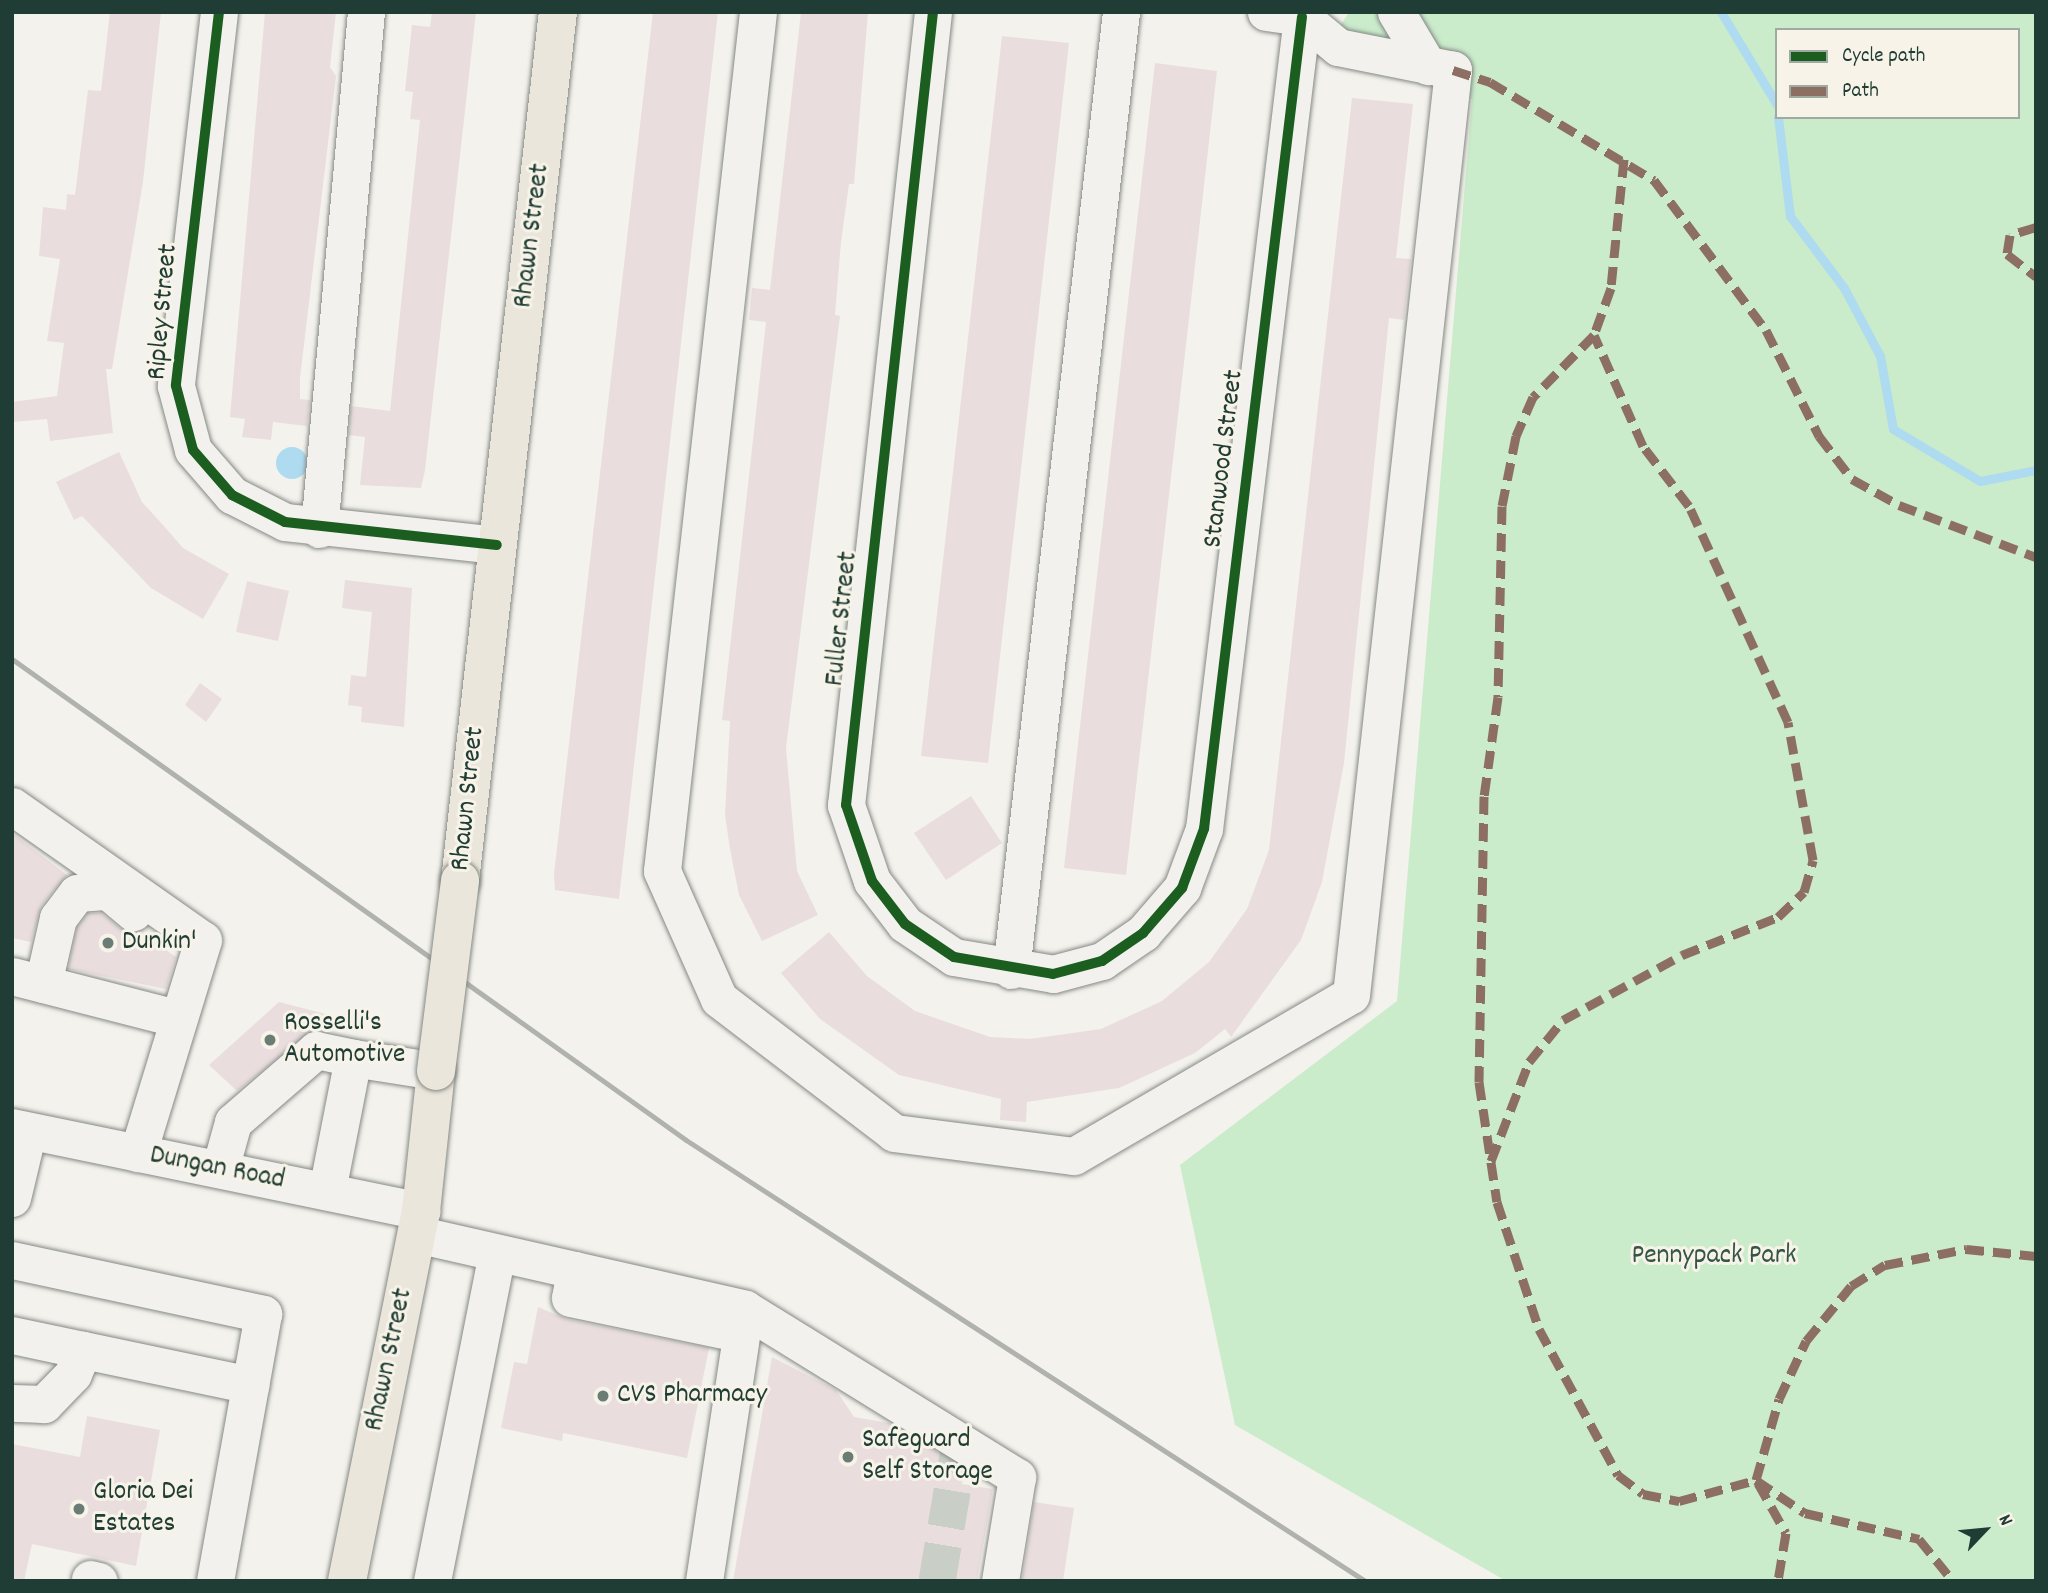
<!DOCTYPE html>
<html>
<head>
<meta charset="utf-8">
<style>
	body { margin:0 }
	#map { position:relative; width:2048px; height:1593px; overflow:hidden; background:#f4f2ec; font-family:Dekko,sans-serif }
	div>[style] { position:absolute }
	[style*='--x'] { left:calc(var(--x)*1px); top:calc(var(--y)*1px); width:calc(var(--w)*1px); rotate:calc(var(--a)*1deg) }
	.green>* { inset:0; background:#caeccb }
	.water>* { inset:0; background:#aedbf0 }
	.round { border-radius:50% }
	.stream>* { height:9px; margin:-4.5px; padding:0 4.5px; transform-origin:4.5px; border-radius:4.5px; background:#aedbf0 }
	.building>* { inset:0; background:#e9ddde }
	.minor-tunnel>* { height:37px; margin-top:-18.5px; transform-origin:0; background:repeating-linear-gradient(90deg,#c9cec7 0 37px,transparent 0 55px) }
	.roads { filter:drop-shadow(0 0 2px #848985) drop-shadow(0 0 2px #848985) }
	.minor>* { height:37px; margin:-18.5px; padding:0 18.5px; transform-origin:18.5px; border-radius:18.5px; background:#f2f1ed }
	.major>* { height:38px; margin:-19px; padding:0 19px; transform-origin:19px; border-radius:19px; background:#ebe6db }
	.rail>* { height:5px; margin:-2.5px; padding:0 2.5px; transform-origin:2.5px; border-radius:2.5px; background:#b0b2ae }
	.bridges { filter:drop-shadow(0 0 2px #848985) drop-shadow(0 0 2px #848985) }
	.major-bridge>* { height:38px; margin:-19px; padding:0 19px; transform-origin:19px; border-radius:19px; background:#ebe6db }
	.quiet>* { height:9px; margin-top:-4.5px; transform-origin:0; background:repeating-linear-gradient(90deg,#8d6e63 0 18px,transparent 0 27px) }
	.cycleway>* { height:10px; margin:-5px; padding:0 5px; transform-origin:5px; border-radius:5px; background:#1b5e20 }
	.dots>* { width:19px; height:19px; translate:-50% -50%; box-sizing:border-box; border:4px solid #f7f3e8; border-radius:50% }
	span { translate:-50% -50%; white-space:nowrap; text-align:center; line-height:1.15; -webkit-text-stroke:6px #f7f3e8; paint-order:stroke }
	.street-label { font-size:28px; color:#1f3d34 }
	.poi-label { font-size:28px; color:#1f3d34 }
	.left { translate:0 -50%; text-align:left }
	.park-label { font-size:28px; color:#335647 }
	.frame { position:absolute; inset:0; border:14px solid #1f3d34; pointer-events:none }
	.legend { position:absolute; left:1775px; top:28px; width:245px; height:91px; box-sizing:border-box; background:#f7f3e8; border:2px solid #a1aaa0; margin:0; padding:9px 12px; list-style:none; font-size:21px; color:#1f3d34 }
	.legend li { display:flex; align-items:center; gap:14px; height:35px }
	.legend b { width:35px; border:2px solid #a1aaa0 }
	.north { position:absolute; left:1950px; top:1495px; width:70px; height:70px; -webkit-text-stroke:5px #f7f3e8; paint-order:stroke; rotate:64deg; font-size:19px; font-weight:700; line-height:28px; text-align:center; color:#1f3d34 }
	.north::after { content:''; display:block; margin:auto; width:24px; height:32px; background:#1f3d34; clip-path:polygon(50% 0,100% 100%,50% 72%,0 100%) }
</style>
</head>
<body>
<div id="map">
	<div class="green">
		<div style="clip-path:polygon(evenodd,1349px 12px,2036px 12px,2036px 1581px,1506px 1581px,1235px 1425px,1180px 1165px,1397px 1001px,1472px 99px,1462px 97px,1404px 48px,1339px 28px,1349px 12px,1777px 30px,2018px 30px,2018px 117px,1777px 117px,1777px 30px)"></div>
	</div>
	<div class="water">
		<div class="round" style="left:276px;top:447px;width:32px;height:32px"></div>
	</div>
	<div class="stream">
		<div style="--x:1721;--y:12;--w:109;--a:58.9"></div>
		<div style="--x:1778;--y:117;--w:100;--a:83.1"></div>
		<div style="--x:1790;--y:216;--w:90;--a:53.1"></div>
		<div style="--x:1844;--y:288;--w:77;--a:62.1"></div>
		<div style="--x:1880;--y:356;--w:74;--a:79.9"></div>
		<div style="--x:1893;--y:429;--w:101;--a:30.9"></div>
		<div style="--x:1980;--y:481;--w:57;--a:-11.1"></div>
	</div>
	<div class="building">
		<div style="clip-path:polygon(110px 12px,161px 12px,143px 182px,112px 369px,106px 369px,113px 433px,50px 441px,47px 419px,12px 422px,12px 402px,57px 396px,64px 343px,47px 341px,60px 259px,39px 256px,43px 207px,66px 210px,67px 194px,75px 195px,88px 90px,101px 91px)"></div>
		<div style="clip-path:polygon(265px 12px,336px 12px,330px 67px,336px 76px,300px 378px,300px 399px,310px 400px,307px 426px,273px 422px,271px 440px,242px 437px,245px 419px,230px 417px)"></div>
		<div style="clip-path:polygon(432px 12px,476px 12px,425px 470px,421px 488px,360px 485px,365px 437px,349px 435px,351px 406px,390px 411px,420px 120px,410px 119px,413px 92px,405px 91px,412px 25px,430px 27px)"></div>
		<div style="clip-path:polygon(653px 12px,718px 12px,619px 899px,555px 890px,554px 874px)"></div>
		<div style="clip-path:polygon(801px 12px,868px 12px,854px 184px,849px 184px,841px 242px,835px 315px,840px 316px,786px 748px,797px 871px,818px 915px,762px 941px,739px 895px,730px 849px,725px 815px,730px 721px,722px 720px,766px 322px,749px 320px,752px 288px,770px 290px)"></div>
		<div style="clip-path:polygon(1002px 36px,1069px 43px,988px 763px,921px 756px)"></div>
		<div style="clip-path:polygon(1155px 63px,1217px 71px,1126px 875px,1064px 868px)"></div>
		<div style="clip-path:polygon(1352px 98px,1413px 104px,1396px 258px,1411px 259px,1404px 320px,1389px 318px,1344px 763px,1322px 882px,1301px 940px,1231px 1037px,1225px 1029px,1195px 1053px,1119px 1088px,1027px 1102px,1026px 1122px,1000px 1120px,1001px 1099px,899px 1075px,820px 1019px,781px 973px,829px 932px,867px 976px,915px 1011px,990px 1037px,1030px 1039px,1101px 1029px,1162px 1001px,1209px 962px,1247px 909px,1269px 850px)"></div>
		<div style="clip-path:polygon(119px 452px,142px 502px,162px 524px,183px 548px,229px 574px,203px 619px,151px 588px,82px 516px,74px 520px,56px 482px)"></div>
		<div style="clip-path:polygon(345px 580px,412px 588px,404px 727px,361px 722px,362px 707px,348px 705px,351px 675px,366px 677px,372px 612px,342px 608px)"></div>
		<div style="clip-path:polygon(247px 581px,289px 591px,278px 641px,236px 632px)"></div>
		<div style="clip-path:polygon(200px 683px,222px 699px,206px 722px,185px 705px)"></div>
		<div style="clip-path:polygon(971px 796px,1002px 843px,946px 880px,914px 833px)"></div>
		<div style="clip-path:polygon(12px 833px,67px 875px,41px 906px,31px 942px,12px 938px)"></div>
		<div style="clip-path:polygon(88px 913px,101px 913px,120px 928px,140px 932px,176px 957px,166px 989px,68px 969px,77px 927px)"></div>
		<div style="clip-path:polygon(279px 1002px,333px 1016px,237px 1091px,209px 1065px)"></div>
		<div style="clip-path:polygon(538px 1307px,566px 1319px,709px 1348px,687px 1458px,563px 1433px,562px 1441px,501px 1428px,514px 1362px,527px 1364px)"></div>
		<div style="clip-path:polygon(772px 1357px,836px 1390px,854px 1417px,889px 1423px,942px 1455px,940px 1469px,963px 1473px,962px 1484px,993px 1489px,977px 1581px,733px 1581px)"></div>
		<div style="clip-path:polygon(87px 1416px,160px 1430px,136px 1566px,32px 1544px,24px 1581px,12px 1581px,12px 1444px,80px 1457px)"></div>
		<div style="clip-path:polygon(1034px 1502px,1074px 1508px,1063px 1581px,1022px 1581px)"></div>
	</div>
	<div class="minor-tunnel">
		<div style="--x:937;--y:1581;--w:140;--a:-80.5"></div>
	</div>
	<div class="roads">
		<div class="minor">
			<div style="--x:219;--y:12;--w:376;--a:96.6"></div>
			<div style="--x:176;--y:386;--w:66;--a:75.1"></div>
			<div style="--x:193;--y:450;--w:60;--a:49.1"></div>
			<div style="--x:232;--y:495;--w:59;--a:27"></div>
			<div style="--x:285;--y:522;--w:213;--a:6.2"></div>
			<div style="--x:758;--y:12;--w:864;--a:96.38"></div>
			<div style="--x:662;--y:871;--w:140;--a:66"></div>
			<div style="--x:719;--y:999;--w:220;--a:37.4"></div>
			<div style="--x:894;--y:1133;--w:181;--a:7.3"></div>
			<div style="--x:1074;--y:1156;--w:320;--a:-30.2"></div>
			<div style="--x:1351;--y:995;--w:931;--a:-83.71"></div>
			<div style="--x:1453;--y:70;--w:117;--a:-168.7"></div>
			<div style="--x:1338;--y:47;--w:47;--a:-140.2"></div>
			<div style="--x:933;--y:12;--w:798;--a:96.26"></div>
			<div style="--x:846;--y:805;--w:80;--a:71.1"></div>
			<div style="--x:872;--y:881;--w:54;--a:52.5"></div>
			<div style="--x:905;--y:924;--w:59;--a:34"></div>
			<div style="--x:954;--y:957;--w:100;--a:9.7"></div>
			<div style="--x:1053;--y:974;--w:51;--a:-14.9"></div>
			<div style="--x:1102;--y:961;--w:50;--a:-34.3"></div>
			<div style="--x:1143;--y:933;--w:60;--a:-49.1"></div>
			<div style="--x:1182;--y:888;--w:63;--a:-69.6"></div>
			<div style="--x:1204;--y:829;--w:818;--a:-83.12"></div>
			<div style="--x:1266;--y:12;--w:36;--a:8"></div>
			<div style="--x:1396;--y:12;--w:63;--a:59.3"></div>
			<div style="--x:319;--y:529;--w:519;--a:-84.81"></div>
			<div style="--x:12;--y:806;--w:233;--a:35.1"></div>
			<div style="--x:203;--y:940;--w:223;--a:107"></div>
			<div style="--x:1011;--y:970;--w:964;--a:-83.45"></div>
			<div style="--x:12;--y:976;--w:172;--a:14.4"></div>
			<div style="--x:43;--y:984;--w:68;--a:-77.2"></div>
			<div style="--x:58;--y:918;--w:31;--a:-53"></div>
			<div style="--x:77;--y:893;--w:31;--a:-4"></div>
			<div style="--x:108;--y:891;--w:33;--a:40"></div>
			<div style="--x:353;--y:1058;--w:84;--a:8.9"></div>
			<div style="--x:12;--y:1127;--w:418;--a:11.6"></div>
			<div style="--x:220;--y:1169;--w:49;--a:-74.5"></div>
			<div style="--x:233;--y:1122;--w:110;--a:-40.9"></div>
			<div style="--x:316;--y:1050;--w:38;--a:12"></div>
			<div style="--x:353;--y:1058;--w:136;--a:101.1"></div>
			<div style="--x:12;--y:1198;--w:69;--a:-76.6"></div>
			<div style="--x:416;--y:1234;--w:337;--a:12.8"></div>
			<div style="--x:745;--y:1309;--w:320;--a:31.7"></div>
			<div style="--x:1017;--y:1477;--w:105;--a:99.3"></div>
			<div style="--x:12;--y:1260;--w:257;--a:12.1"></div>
			<div style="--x:263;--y:1314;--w:271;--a:100.2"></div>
			<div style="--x:575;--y:1270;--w:28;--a:100"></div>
			<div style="--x:570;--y:1298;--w:167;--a:11.8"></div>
			<div style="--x:12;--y:1335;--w:73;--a:11.9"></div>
			<div style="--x:83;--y:1350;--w:26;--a:113"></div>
			<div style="--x:73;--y:1374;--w:42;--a:134"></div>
			<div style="--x:44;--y:1404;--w:32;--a:-178"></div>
			<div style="--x:83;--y:1350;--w:171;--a:11.8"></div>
			<div style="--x:90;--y:1579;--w:9;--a:13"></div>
			<div style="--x:432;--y:1581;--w:334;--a:-78.8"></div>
			<div style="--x:704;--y:1581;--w:275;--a:-81.4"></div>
		</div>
		<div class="major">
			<div style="--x:460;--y:881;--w:875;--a:-83.57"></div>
			<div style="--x:347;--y:1581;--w:377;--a:-78.7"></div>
			<div style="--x:421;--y:1211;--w:141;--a:-83.9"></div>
		</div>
	</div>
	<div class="rail">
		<div style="--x:12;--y:659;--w:828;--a:35.51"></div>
		<div style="--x:686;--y:1140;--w:810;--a:33"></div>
	</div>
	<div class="bridges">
		<div class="major-bridge">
			<div style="--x:436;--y:1071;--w:192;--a:-82.8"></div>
		</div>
	</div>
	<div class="quiet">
		<div style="--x:1453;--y:70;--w:39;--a:18"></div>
		<div style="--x:1490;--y:82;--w:191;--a:30.9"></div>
		<div style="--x:1654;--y:180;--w:187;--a:53.3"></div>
		<div style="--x:1766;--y:330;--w:119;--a:63.4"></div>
		<div style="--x:1819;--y:436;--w:54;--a:52.5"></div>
		<div style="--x:1852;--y:479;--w:54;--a:29"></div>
		<div style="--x:1899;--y:505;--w:147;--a:20.8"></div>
		<div style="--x:1624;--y:159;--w:130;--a:95.8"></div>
		<div style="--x:1611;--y:288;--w:50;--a:109.9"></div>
		<div style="--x:1594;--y:335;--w:87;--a:134.5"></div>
		<div style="--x:1533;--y:397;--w:43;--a:113.6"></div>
		<div style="--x:1516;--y:436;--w:71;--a:101.3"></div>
		<div style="--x:1502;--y:506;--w:191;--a:91.2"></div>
		<div style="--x:1498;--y:697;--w:100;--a:98"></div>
		<div style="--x:1484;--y:796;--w:286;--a:91"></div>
		<div style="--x:1479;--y:1082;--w:121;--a:81.5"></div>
		<div style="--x:1497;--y:1202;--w:134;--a:71.7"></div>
		<div style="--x:1539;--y:1329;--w:166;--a:61.6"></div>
		<div style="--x:1618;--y:1475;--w:31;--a:37"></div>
		<div style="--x:1643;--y:1494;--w:37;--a:11"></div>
		<div style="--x:1679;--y:1501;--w:80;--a:-15.3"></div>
		<div style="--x:2036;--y:227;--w:27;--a:163"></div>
		<div style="--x:2010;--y:235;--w:19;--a:99"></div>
		<div style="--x:2007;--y:254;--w:37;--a:38"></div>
		<div style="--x:1491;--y:1161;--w:106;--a:-69"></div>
		<div style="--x:1529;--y:1062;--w:54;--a:-51"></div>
		<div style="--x:1563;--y:1020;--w:136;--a:-28.6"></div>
		<div style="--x:1682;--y:955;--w:103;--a:-21.6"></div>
		<div style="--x:1778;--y:917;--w:36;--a:-44"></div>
		<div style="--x:1804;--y:892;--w:33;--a:-74"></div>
		<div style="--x:1813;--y:860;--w:140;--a:-100.3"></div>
		<div style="--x:1788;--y:722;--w:238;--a:-114.6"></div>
		<div style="--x:1689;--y:506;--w:76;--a:-127.5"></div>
		<div style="--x:1643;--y:446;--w:121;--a:-113.8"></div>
		<div style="--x:1756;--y:1480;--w:84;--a:-74.1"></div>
		<div style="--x:1779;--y:1399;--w:64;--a:-65"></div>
		<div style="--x:1806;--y:1341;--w:71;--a:-50.7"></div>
		<div style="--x:1851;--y:1286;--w:40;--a:-32"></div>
		<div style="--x:1885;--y:1265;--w:83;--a:-11.2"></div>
		<div style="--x:1966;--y:1249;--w:70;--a:5.7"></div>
		<div style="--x:1756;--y:1480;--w:59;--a:34"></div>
		<div style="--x:1805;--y:1513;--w:117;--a:12.8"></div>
		<div style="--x:1919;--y:1539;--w:54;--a:51"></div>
		<div style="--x:1758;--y:1483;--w:57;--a:60.8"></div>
		<div style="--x:1786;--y:1533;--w:49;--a:99.5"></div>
	</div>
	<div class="cycleway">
		<div style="--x:219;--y:12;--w:376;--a:96.6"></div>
		<div style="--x:176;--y:386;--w:66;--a:75.1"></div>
		<div style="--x:193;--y:450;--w:60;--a:49.1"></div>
		<div style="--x:232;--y:495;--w:59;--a:27"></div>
		<div style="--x:285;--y:522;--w:213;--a:6.2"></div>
		<div style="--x:933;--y:12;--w:798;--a:96.26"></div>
		<div style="--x:846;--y:805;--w:80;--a:71.1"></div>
		<div style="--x:872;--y:881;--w:54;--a:52.5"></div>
		<div style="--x:905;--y:924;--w:59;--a:34"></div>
		<div style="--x:954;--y:957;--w:100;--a:9.7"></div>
		<div style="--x:1053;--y:974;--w:51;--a:-14.9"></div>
		<div style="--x:1102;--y:961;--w:50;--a:-34.3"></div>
		<div style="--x:1143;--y:933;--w:60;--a:-49.1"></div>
		<div style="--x:1182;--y:888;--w:63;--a:-69.6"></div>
		<div style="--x:1204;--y:829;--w:818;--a:-83.12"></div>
	</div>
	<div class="dots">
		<div style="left:108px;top:943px;background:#6a7c74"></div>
		<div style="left:270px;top:1040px;background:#6a7c74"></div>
		<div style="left:603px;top:1396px;background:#6a7c74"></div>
		<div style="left:848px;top:1457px;background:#6a7c74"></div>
		<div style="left:79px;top:1509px;background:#6a7c74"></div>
	</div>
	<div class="street-label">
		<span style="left:533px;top:236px;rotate:-83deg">Rhawn Street</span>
		<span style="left:164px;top:312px;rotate:-85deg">Ripley Street</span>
		<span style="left:1225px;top:459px;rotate:-83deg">Stanwood Street</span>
		<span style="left:843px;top:619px;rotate:-84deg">Fuller Street</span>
		<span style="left:469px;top:799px;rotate:-84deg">Rhawn Street</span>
		<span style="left:217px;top:1169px;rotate:11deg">Dungan Road</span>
		<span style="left:390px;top:1360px;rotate:-78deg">Rhawn Street</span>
	</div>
	<div class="poi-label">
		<span class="left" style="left:122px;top:943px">Dunkin'</span>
		<span class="left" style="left:284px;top:1040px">Rosselli's<br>Automotive</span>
		<span class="left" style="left:617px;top:1396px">CVS Pharmacy</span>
		<span class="left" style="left:862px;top:1457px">Safeguard<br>Self Storage</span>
		<span class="left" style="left:93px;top:1509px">Gloria Dei<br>Estates</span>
	</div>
	<div class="park-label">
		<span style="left:1714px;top:1257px">Pennypack Park</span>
	</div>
	<div class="frame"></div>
	<ul class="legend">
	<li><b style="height:9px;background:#1b5e20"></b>Cycle path</li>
	<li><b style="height:9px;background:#8d6e63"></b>Path</li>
	</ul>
	<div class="north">N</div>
</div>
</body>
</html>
